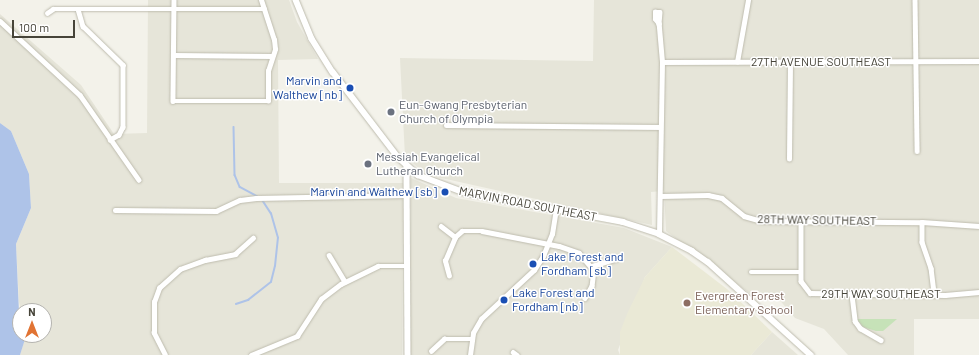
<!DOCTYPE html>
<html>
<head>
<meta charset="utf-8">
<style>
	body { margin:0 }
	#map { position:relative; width:979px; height:355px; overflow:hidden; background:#f3f2ea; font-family:Barlow,sans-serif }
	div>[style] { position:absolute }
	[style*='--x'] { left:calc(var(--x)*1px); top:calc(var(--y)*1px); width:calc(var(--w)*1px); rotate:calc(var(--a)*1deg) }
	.residential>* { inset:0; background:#e6e5d9 }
	.education>* { inset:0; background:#eae9d6 }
	.green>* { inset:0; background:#c6e2b8 }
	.water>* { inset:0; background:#aec3e8 }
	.stream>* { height:1.5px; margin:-0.75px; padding:0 0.75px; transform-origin:0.75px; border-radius:0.75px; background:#aec3e8 }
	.roads { filter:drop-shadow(0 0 1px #bebcae) drop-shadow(0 0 1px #bebcae) }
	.minor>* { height:4.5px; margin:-2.25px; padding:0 2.25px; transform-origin:2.25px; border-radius:2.25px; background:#fff }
	.tertiary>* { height:5.5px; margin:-2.75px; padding:0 2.75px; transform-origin:2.75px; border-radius:2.75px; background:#fff }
	.dots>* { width:11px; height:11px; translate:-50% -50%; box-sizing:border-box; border:2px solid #fff; border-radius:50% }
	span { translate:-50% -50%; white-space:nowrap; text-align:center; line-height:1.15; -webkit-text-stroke:3px #fff; paint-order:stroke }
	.street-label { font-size:12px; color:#464439 }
	.transit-label { font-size:12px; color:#164399 }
	.right { translate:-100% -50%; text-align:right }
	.left { translate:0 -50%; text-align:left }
	.worship-label { font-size:12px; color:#5b616d }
	.education-label { font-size:12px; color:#785e54 }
	.north { position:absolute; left:12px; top:303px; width:40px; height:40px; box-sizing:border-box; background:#fff; border:1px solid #b5b4b0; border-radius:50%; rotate:0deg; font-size:11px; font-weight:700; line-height:16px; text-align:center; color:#464439 }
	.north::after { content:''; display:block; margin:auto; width:14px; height:18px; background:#e17333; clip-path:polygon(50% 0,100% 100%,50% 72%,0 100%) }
	.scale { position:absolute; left:12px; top:20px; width:63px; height:18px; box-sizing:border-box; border:2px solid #464439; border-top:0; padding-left:5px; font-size:12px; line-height:14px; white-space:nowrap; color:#464439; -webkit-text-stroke:3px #fff; paint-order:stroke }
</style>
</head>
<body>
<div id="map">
	<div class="residential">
		<div style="clip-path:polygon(148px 0,289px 0,297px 22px,318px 59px,278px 60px,279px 183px,403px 183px,402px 355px,20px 355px,26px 335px,44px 335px,44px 311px,21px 311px,19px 302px,16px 244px,31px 208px,29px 174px,11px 131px,0 123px,0 14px,81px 85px,114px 134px,147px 133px)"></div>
		<div style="clip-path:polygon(594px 0,979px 0,979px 319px,914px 319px,914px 355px,848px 355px,824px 329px,795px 318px,777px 297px,756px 298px,666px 231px,664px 191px,651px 192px,652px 225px,428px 175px,405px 157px,400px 58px,593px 61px)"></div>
		<div style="clip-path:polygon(411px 178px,456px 198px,624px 228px,672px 247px,645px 277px,618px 350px,620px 355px,410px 355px)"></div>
		<div style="clip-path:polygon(772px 332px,798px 355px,751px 355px)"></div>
	</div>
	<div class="education">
		<div style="clip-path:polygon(672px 247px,727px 289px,772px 332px,751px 355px,620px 355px,620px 332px,627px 314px,645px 277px)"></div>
	</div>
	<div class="green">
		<div style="clip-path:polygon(856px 319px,897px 319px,883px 331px,876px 331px,863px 327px)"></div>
	</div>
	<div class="water">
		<div style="clip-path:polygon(0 123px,11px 131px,29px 174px,31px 208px,16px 244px,20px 335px,26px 336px,20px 355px,0 355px)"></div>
	</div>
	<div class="stream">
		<div style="--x:234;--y:127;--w:48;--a:88.8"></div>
		<div style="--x:235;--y:175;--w:13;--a:67"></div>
		<div style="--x:240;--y:187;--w:19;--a:28"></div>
		<div style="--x:236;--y:304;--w:13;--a:-18"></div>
		<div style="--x:248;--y:300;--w:29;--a:-38"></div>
		<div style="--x:271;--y:282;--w:16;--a:-76"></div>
		<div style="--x:275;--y:266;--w:28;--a:-84"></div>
		<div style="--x:278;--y:238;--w:25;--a:-106"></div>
		<div style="--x:271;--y:214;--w:17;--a:-123"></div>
	</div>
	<div class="roads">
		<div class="minor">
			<div style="--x:174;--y:0;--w:101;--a:90.6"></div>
			<div style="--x:173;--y:101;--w:95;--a:0"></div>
			<div style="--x:268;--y:101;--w:30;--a:-90"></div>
			<div style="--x:268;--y:71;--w:23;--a:-72"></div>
			<div style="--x:275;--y:49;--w:9;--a:-96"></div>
			<div style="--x:274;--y:40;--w:42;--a:-108"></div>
			<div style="--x:915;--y:0;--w:151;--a:89.2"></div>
			<div style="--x:78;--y:9;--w:18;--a:74"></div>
			<div style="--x:83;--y:26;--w:56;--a:44.3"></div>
			<div style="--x:123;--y:65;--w:62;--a:90"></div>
			<div style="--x:123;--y:127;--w:9;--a:117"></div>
			<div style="--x:119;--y:135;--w:10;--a:151"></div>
			<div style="--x:655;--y:12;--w:5;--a:0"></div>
			<div style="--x:660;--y:12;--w:12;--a:95"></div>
			<div style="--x:659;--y:24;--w:6;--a:-129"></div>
			<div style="--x:655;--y:19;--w:7;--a:-90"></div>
			<div style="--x:47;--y:13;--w:7;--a:-34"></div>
			<div style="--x:53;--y:9;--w:212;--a:0"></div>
			<div style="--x:0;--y:21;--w:109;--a:42.8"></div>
			<div style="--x:80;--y:95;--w:103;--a:55.2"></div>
			<div style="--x:173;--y:55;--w:99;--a:0.6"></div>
			<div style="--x:662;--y:62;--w:317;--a:-0.2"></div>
			<div style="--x:737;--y:62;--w:63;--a:-79.9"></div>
			<div style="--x:446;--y:125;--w:214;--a:0.5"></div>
			<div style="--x:789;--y:159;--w:97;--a:-89.4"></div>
			<div style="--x:661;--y:196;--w:47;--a:-1.2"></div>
			<div style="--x:708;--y:195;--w:14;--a:12"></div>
			<div style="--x:722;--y:198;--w:28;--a:39"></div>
			<div style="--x:744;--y:216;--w:18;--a:16"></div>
			<div style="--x:761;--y:221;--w:161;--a:0.4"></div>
			<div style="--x:922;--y:222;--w:57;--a:4"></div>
			<div style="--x:115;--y:210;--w:101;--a:0.6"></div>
			<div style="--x:216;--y:211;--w:26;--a:-25"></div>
			<div style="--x:240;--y:200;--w:16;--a:-7"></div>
			<div style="--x:256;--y:198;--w:151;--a:-1.1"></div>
			<div style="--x:801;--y:222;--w:59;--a:90"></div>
			<div style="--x:801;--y:281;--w:15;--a:53"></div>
			<div style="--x:810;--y:293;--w:135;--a:0.8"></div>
			<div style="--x:945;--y:295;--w:34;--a:-5"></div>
			<div style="--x:922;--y:222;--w:20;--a:90"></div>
			<div style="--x:922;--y:242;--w:28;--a:71"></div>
			<div style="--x:931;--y:268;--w:26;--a:83"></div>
			<div style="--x:441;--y:226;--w:18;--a:38"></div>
			<div style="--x:659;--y:234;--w:172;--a:-89"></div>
			<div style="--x:662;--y:62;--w:38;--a:-95"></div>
			<div style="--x:329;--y:255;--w:31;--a:59"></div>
			<div style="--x:592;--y:266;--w:27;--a:-17"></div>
			<div style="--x:751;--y:272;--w:49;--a:0"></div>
			<div style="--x:449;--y:276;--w:16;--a:-105"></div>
			<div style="--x:445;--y:261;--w:26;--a:-67"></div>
			<div style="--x:455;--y:237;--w:9;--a:-41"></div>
			<div style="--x:462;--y:231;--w:20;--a:0"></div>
			<div style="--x:482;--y:231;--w:78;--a:11"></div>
			<div style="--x:559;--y:246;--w:21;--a:19"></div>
			<div style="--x:579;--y:253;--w:23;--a:49"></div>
			<div style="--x:594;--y:270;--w:16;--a:97"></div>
			<div style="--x:592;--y:286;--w:14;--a:120"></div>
			<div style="--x:852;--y:295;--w:26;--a:83"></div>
			<div style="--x:855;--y:321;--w:9;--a:54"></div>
			<div style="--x:860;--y:328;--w:24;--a:30"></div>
			<div style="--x:431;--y:351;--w:18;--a:-43"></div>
			<div style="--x:444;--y:339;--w:27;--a:0"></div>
			<div style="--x:513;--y:352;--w:5;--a:37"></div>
			<div style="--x:165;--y:355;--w:25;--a:-117"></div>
			<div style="--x:154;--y:333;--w:31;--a:-90"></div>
			<div style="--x:154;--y:302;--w:15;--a:-70"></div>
			<div style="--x:159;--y:288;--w:28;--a:-42"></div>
			<div style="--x:180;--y:269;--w:27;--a:-20"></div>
			<div style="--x:205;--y:260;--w:31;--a:-11"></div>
			<div style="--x:235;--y:254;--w:24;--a:-42"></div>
			<div style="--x:251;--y:355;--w:50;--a:-22.4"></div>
			<div style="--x:297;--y:336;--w:44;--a:-57"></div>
			<div style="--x:321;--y:299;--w:25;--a:-37"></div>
			<div style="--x:341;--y:284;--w:41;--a:-25.9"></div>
			<div style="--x:378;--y:266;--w:29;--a:0"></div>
			<div style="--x:470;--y:355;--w:22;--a:-82"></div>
			<div style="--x:473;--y:333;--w:16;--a:-60"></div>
			<div style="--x:481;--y:319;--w:72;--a:-42.8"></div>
			<div style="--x:534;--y:270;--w:17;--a:-57"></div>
			<div style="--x:543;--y:256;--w:24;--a:-68"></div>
			<div style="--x:552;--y:234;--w:25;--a:-81"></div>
		</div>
		<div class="tertiary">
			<div style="--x:296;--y:0;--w:42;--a:67.7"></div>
			<div style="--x:312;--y:39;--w:39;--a:58"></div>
			<div style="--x:333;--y:72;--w:107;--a:52.6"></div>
			<div style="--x:398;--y:157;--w:27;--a:42"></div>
			<div style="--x:418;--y:175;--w:48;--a:20.7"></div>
			<div style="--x:463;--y:192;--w:163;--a:10.6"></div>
			<div style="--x:623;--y:222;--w:38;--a:18"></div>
			<div style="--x:659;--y:234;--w:37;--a:27"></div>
			<div style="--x:692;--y:251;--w:19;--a:35"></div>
			<div style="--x:708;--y:262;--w:139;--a:42.1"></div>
			<div style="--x:407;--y:166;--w:189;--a:89.7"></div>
		</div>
	</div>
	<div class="dots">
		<div style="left:350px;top:88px;background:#1a4fb4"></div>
		<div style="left:391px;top:112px;background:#6b7280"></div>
		<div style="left:368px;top:164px;background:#6b7280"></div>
		<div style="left:445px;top:192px;background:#1a4fb4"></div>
		<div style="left:533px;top:264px;background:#1a4fb4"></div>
		<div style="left:504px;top:300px;background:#1a4fb4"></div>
		<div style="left:687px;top:303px;background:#8d6e63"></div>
	</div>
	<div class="street-label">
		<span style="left:821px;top:62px">27TH AVENUE SOUTHEAST</span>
		<span style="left:528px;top:204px;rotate:11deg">MARVIN ROAD SOUTHEAST</span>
		<span style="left:817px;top:220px;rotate:1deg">28TH WAY SOUTHEAST</span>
		<span style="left:881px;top:294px">29TH WAY SOUTHEAST</span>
	</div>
	<div class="transit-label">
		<span class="right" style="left:342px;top:88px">Marvin and<br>Walthew [nb]</span>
		<span class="right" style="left:437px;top:192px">Marvin and Walthew [sb]</span>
		<span class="left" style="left:541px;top:264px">Lake Forest and<br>Fordham [sb]</span>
		<span class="left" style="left:512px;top:300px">Lake Forest and<br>Fordham [nb]</span>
	</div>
	<div class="worship-label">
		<span class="left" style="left:399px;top:112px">Eun-Gwang Presbyterian<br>Church of Olympia</span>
		<span class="left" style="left:376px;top:164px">Messiah Evangelical<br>Lutheran Church</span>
	</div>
	<div class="education-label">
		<span class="left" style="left:695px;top:303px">Evergreen Forest<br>Elementary School</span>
	</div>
	<div class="north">N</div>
	<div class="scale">100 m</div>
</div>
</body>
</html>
